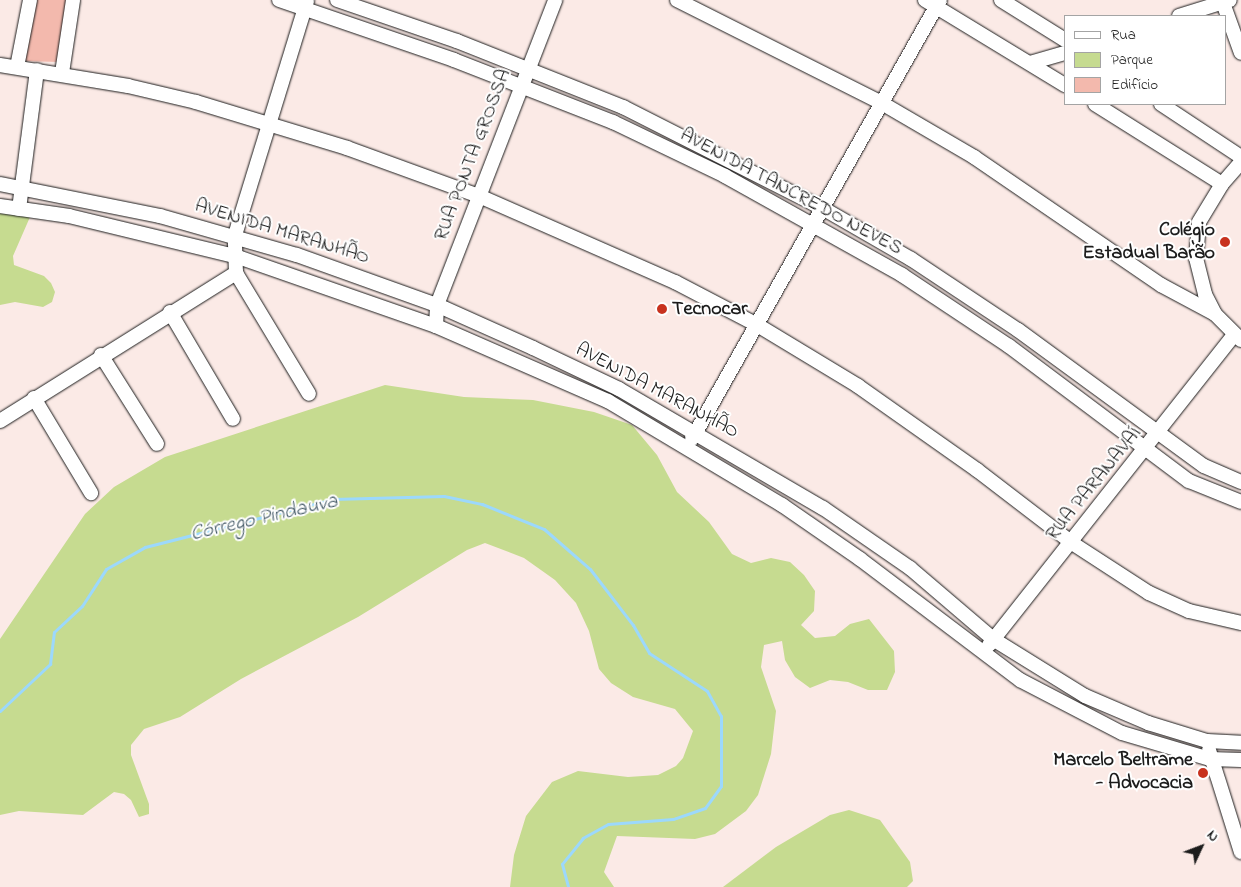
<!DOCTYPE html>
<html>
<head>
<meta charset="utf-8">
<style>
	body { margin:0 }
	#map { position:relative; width:1241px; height:887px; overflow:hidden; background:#fbeae6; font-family:"Indie Flower",sans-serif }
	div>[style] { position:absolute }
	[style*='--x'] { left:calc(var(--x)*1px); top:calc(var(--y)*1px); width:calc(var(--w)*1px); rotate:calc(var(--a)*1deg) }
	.green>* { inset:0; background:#c6db90 }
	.stream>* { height:3px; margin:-1.5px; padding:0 1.5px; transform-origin:1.5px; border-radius:1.5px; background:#9cd8fc }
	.building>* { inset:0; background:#f3b9ad }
	.roads { filter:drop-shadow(0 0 1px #1c1c1c) drop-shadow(0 0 1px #1c1c1c) }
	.minor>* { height:14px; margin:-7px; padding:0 7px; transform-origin:7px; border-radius:7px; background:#fff }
	.dots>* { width:14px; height:14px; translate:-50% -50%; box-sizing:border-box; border:2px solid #fff; border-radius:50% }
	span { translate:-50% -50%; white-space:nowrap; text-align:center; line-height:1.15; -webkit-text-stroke:4px #fff; paint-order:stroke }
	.street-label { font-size:20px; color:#1c1c1c }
	.poi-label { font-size:20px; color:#1c1c1c; font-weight:700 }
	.right { translate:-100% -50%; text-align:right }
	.left { translate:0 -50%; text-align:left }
	.water-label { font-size:21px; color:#495e6a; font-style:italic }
	.legend { position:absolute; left:1064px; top:15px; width:162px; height:90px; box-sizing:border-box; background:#fff; border:1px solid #a4a4a4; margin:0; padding:6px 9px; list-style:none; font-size:15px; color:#1c1c1c }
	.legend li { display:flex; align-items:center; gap:10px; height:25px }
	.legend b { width:25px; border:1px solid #a4a4a4 }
	.north { position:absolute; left:1176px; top:822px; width:50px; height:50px; -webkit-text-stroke:4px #fff; paint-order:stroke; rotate:47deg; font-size:14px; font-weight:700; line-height:20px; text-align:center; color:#1c1c1c }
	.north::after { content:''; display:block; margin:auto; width:18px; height:22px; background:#1c1c1c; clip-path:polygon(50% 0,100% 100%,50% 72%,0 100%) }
</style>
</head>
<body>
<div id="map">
	<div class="green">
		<div style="clip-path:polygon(0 213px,30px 217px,13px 256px,14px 265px,44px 276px,51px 283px,55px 292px,52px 302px,43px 307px,15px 302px,0 305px)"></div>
		<div style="clip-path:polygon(385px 385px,464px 397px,533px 400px,594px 412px,632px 425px,657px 455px,677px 492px,709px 522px,732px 554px,751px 563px,771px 558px,790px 562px,804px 575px,815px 591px,814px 611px,801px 625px,815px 638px,835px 636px,850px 624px,869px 619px,894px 651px,895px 672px,887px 690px,868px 690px,848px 682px,830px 680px,810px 688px,795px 677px,785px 660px,782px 641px,764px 645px,761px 667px,776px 711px,771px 754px,758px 795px,746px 811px,715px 834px,695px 839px,617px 836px,604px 872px,614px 887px,510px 887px,514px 855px,526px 816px,552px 782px,578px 771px,628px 777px,658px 775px,676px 766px,683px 758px,693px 731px,675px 709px,633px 697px,611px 683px,599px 669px,589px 631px,576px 603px,555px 580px,524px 558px,485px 543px,467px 550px,358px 617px,241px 679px,180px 717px,144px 729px,131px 745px,131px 755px,149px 804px,149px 814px,139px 817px,131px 800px,124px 794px,114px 792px,83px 815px,19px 811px,0 815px,0 639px,85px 514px,114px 487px,165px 457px)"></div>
		<div style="clip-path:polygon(849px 810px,880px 820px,910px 862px,913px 881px,907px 887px,723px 887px,776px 847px,830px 815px)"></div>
	</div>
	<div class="stream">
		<div style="--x:0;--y:711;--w:69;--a:-43.2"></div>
		<div style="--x:50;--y:664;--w:32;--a:-83"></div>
		<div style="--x:54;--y:632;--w:38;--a:-43"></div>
		<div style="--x:82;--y:606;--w:44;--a:-57"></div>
		<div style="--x:106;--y:569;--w:45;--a:-29.4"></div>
		<div style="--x:145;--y:547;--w:194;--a:-14.3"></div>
		<div style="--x:333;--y:499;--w:111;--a:-1.5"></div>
		<div style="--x:444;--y:496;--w:39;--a:12"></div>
		<div style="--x:482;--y:504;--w:67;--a:22"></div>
		<div style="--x:544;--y:529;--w:61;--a:41"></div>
		<div style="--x:590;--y:569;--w:71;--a:52.5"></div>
		<div style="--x:633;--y:625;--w:32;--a:60"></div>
		<div style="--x:649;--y:653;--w:69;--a:33.2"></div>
		<div style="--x:707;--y:691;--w:29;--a:61"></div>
		<div style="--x:721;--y:716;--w:70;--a:90"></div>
		<div style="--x:721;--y:786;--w:27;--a:126"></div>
		<div style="--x:705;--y:808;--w:34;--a:161"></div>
		<div style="--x:673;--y:819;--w:65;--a:175.6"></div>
		<div style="--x:608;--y:824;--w:29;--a:151"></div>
		<div style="--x:583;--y:838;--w:33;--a:129"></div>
		<div style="--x:562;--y:864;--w:24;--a:75"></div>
	</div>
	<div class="building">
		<div style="clip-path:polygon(34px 0,68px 0,59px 62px,22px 61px)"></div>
	</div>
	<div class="roads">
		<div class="minor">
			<div style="--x:279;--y:0;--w:185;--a:18.9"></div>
			<div style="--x:454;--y:60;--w:171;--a:21.3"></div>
			<div style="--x:613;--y:122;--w:124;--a:25.7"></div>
			<div style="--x:725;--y:176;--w:203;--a:29.2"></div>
			<div style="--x:902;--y:275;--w:128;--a:33.6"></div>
			<div style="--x:1009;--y:346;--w:225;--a:36.9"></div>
			<div style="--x:1189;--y:481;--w:56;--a:22"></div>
			<div style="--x:337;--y:0;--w:127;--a:18.9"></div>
			<div style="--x:457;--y:41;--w:179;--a:21.7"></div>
			<div style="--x:623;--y:107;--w:225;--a:26.9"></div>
			<div style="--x:824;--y:209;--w:100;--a:29.9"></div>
			<div style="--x:911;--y:259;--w:128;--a:33.6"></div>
			<div style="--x:1018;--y:330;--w:230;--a:36.2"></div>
			<div style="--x:1204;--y:466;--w:40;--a:23.4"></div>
			<div style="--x:677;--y:0;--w:227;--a:26.7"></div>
			<div style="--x:880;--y:102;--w:109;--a:30.3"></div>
			<div style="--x:974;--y:157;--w:227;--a:34.4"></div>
			<div style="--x:1161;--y:285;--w:61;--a:28.2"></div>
			<div style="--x:925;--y:0;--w:164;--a:31.3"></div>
			<div style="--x:1001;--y:0;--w:75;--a:32"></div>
			<div style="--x:1222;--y:0;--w:56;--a:70.3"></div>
			<div style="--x:1179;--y:16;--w:53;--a:-17.4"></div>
			<div style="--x:1030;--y:63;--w:36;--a:-16"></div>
			<div style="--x:0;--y:65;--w:130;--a:9.3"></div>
			<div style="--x:128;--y:86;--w:70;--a:13.2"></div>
			<div style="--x:196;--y:102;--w:158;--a:16.9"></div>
			<div style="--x:347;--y:148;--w:140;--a:20"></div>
			<div style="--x:479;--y:196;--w:214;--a:23.7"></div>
			<div style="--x:675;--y:282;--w:95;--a:27.6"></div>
			<div style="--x:759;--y:326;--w:116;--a:31.2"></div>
			<div style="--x:858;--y:386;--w:146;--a:35.2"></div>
			<div style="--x:977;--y:470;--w:120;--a:37.5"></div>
			<div style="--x:1072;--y:543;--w:92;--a:33"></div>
			<div style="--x:1149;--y:593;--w:44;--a:24.2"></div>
			<div style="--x:1189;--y:611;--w:53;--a:13"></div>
			<div style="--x:17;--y:67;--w:68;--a:-79"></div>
			<div style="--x:62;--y:73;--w:74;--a:-81.4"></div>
			<div style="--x:1095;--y:104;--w:150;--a:32.2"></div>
			<div style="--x:1161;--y:104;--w:96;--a:33.5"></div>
			<div style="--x:0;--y:184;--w:163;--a:11.3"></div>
			<div style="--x:160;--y:216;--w:142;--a:15.9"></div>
			<div style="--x:297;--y:255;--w:149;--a:19.7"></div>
			<div style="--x:437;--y:305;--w:105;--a:24.1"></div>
			<div style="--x:533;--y:348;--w:95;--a:25.5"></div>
			<div style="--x:619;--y:389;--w:236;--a:30.3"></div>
			<div style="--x:823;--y:508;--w:106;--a:34.6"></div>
			<div style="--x:910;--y:568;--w:109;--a:40.5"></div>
			<div style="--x:993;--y:639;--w:108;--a:31.8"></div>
			<div style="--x:1085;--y:696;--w:69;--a:23.2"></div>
			<div style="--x:1148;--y:723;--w:62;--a:17"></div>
			<div style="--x:1207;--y:741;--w:34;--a:3"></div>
			<div style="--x:0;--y:206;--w:70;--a:8.2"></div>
			<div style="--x:69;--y:216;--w:174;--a:13.6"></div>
			<div style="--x:238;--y:257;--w:210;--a:19.2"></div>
			<div style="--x:436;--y:326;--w:188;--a:23.6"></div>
			<div style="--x:608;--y:401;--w:203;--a:30.9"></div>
			<div style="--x:782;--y:505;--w:95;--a:34.7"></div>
			<div style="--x:860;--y:559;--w:201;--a:37.1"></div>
			<div style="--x:1020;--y:680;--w:115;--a:27.5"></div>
			<div style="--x:1122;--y:733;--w:92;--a:16.5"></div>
			<div style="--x:1210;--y:759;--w:31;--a:2"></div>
			<div style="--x:19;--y:209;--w:140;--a:-82.6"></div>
			<div style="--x:236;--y:273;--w:141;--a:58.9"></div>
			<div style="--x:170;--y:312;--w:124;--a:59.5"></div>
			<div style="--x:436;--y:326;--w:21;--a:-87"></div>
			<div style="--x:437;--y:305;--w:327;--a:-68.8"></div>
			<div style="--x:1241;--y:340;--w:37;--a:-135"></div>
			<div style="--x:1215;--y:314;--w:22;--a:-117"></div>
			<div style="--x:1205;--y:294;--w:37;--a:-104"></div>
			<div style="--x:1196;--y:258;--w:36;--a:-85"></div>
			<div style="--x:1199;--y:222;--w:44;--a:-58.8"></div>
			<div style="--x:1222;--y:184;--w:29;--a:-49"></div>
			<div style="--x:101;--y:355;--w:105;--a:57.8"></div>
			<div style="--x:34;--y:398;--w:111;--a:59"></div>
			<div style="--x:0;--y:421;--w:279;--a:-32.1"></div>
			<div style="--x:236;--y:273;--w:38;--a:-92"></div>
			<div style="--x:235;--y:235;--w:245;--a:-72.9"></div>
			<div style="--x:692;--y:439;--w:504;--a:-60.54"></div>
			<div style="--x:989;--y:645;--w:394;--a:-51.7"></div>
			<div style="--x:1209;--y:750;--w:107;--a:72.6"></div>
		</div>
	</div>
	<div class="dots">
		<div style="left:1225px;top:242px;background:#c8321e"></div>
		<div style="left:662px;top:309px;background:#c8321e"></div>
		<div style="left:1203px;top:773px;background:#c8321e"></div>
	</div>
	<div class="street-label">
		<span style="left:473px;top:155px;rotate:-69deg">RUA PONTA GROSSA</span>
		<span style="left:791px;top:192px;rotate:28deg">AVENIDA TANCREDO NEVES</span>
		<span style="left:282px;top:232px;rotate:17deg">AVENIDA MARANHÃO</span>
		<span style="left:657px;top:391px;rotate:28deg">AVENIDA MARANHÃO</span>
		<span style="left:1094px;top:484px;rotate:-51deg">RUA PARANAVAÍ</span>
	</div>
	<div class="poi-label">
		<span class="right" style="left:1215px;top:242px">Colégio<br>Estadual Barão</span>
		<span class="left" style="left:672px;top:309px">Tecnocar</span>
		<span class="right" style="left:1193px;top:772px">Marcelo Beltrame<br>- Advocacia</span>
	</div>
	<div class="water-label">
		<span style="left:264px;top:518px;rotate:-13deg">Córrego Pindauva</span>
	</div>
	<ul class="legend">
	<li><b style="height:6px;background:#fff"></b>Rua</li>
	<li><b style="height:14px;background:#c6db90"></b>Parque</li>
	<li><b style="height:14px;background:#f3b9ad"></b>Edifício</li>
	</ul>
	<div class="north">N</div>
</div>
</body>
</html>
